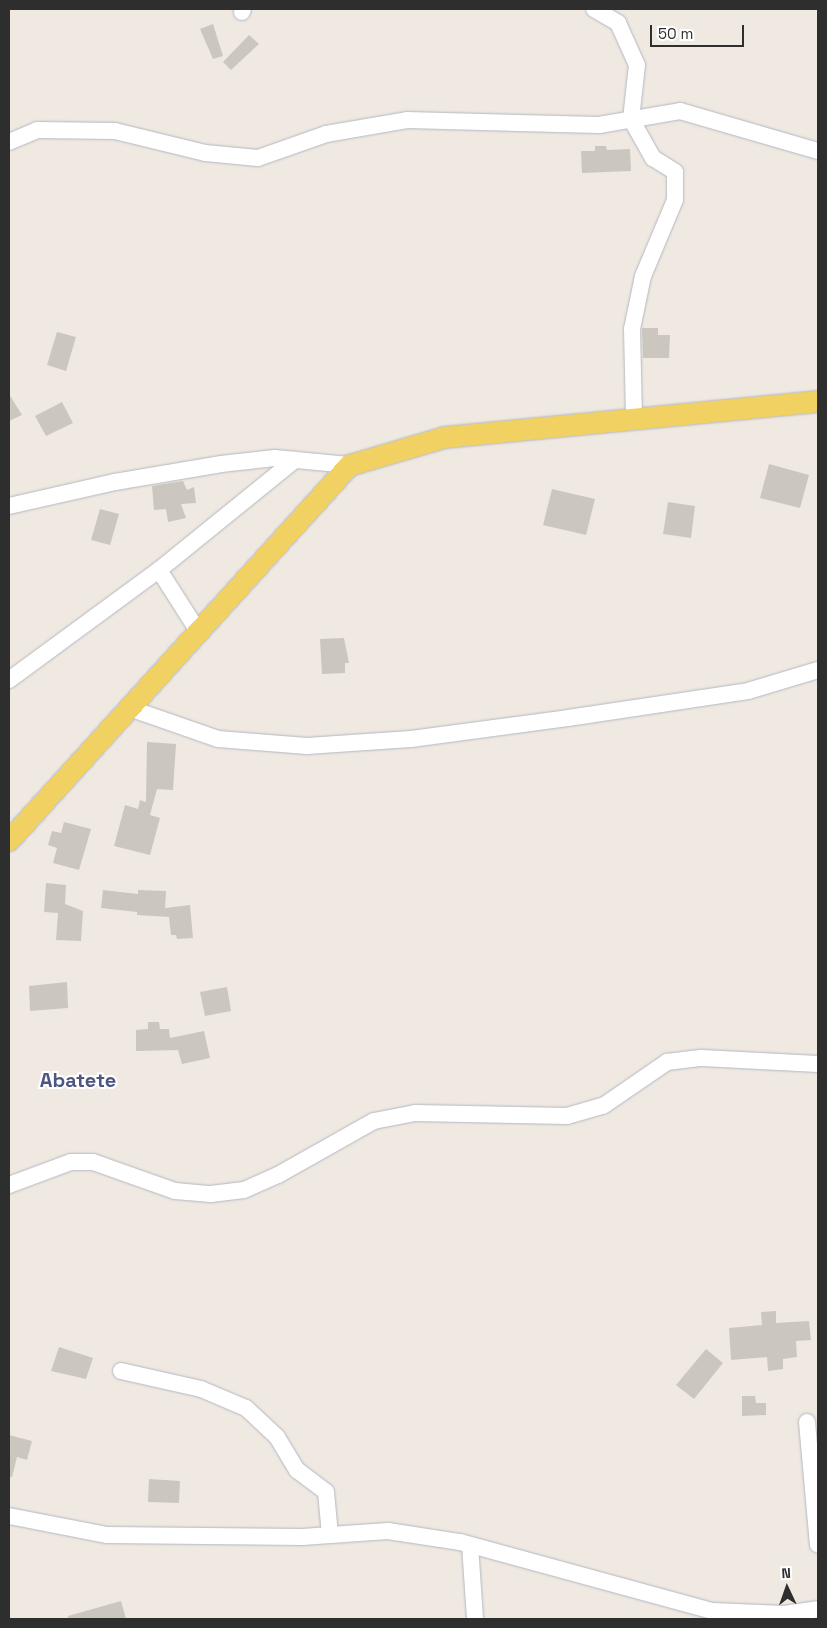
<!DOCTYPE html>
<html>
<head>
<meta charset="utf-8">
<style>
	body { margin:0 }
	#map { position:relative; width:827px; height:1628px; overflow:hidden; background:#efe9e1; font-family:"Space Grotesk",sans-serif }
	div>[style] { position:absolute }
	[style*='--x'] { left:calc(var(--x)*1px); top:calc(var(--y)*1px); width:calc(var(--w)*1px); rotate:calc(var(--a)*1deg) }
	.building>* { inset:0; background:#cbc7bf }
	.roads { filter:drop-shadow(0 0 1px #b4b7c1) drop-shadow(0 0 1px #b4b7c1) }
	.minor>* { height:16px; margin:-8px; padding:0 8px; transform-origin:8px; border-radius:8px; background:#fff }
	.major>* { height:21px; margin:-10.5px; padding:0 10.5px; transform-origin:10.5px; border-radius:10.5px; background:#f2d163 }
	span { translate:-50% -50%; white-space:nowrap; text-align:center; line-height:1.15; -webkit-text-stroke:4px #fff; paint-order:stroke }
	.quarter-label { font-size:20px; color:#4d5680; font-weight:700 }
	.frame { position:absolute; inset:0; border:10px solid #2e2e2e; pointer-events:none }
	.north { position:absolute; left:762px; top:1563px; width:50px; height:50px; -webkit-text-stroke:4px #fff; paint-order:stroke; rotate:357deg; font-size:14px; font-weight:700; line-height:20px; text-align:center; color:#2e2e2e }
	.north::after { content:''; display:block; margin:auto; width:18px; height:22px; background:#2e2e2e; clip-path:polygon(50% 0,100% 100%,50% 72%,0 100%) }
	.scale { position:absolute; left:650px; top:25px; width:94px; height:22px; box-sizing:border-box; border:2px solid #2e2e2e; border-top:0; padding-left:6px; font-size:15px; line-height:18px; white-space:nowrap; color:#2e2e2e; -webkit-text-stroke:4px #fff; paint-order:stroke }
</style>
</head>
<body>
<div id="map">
	<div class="building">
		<div style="clip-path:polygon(213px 24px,223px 56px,213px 59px,200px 29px)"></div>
		<div style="clip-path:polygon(249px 35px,259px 44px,231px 70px,223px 62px)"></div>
		<div style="clip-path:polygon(595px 146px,606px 146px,607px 150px,630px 149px,631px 171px,582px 173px,581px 151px,595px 151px)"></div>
		<div style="clip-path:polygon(642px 328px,658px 328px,658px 335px,670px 335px,669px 358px,643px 358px)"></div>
		<div style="clip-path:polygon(57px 332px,76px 337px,66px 371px,47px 365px)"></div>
		<div style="clip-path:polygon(9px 394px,22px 415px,9px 421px)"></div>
		<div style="clip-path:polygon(62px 402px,73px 423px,46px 436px,35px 416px)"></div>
		<div style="clip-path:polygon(769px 464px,809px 475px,800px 508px,760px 498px)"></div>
		<div style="clip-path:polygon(183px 481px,187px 490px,194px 487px,196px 503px,181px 504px,186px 518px,168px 522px,166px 509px,154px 510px,152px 486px)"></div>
		<div style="clip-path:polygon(552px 489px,595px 499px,586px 535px,543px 525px)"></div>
		<div style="clip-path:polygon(668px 502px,695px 506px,691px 538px,663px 534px)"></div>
		<div style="clip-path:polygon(100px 509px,119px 514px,110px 545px,91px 540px)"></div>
		<div style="clip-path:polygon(344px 638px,349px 663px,345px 663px,345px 673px,322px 674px,320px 639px)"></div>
		<div style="clip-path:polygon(147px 742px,176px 744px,173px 790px,157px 789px,150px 815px,160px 818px,150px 855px,114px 846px,125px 805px,138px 809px,140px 800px,146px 802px)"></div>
		<div style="clip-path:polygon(64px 822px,91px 829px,79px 870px,53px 863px,57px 848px,48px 845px,52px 831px,61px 833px)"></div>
		<div style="clip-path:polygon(46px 883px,66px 885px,65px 904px,83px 911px,81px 941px,56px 940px,58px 913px,44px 912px)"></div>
		<div style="clip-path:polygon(103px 890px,138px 894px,138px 890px,166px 891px,165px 908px,190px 905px,193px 938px,177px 939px,176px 935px,171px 935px,169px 917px,137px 915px,137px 912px,101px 908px)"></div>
		<div style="clip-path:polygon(67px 982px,68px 1008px,30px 1011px,29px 986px)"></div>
		<div style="clip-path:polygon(227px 987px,231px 1011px,205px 1016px,200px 992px)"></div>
		<div style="clip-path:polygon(148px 1022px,159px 1022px,160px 1029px,169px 1029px,170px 1038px,204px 1031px,210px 1058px,182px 1064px,178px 1050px,136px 1051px,136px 1030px,148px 1029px)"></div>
		<div style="clip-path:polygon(776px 1311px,776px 1323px,809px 1321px,811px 1340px,796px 1341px,797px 1357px,783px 1359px,783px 1369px,768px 1371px,767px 1357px,731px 1360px,729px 1328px,762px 1325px,761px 1312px)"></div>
		<div style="clip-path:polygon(59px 1347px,93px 1358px,86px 1379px,51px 1371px)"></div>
		<div style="clip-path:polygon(706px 1349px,723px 1363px,694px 1399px,676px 1385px)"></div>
		<div style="clip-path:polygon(742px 1396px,755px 1396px,756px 1403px,766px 1403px,766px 1415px,742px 1416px)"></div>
		<div style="clip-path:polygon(9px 1435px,32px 1441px,27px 1460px,17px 1457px,12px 1477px,9px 1477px)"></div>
		<div style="clip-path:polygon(149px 1479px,180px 1481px,179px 1503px,148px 1502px)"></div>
		<div style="clip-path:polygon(121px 1601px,126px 1619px,68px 1619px,68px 1616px)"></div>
	</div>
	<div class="roads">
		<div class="minor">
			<div style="--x:594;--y:9;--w:28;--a:30"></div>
			<div style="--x:618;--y:23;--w:46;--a:65.7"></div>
			<div style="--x:637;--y:65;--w:54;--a:96.3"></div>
			<div style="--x:631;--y:119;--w:45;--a:60.6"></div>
			<div style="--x:653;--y:158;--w:26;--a:32"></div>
			<div style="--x:675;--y:172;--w:28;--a:90"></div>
			<div style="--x:675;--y:200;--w:82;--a:112.8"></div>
			<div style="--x:643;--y:276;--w:54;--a:101.7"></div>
			<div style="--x:632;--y:329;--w:91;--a:88.7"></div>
			<div style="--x:242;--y:12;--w:3;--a:-72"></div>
			<div style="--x:9;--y:142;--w:30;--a:-23"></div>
			<div style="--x:37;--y:130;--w:78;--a:0.7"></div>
			<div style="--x:115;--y:131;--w:93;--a:13.7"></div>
			<div style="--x:205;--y:153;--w:53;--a:5.4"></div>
			<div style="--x:258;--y:158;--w:72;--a:-19.4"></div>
			<div style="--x:326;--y:134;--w:82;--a:-9.8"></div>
			<div style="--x:407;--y:120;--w:192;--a:1.5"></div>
			<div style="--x:599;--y:125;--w:82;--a:-9.8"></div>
			<div style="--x:680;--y:111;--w:144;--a:16.2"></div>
			<div style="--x:9;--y:506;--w:109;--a:-12.8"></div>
			<div style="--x:115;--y:482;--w:108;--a:-9.6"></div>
			<div style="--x:221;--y:464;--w:54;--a:-6.3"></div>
			<div style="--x:275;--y:458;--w:74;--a:5.4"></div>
			<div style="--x:159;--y:570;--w:72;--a:57.4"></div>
			<div style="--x:9;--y:680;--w:186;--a:-36.3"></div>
			<div style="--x:159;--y:570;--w:175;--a:-39"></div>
			<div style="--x:129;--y:708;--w:94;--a:19.2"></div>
			<div style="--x:218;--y:739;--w:89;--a:4.5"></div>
			<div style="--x:307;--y:746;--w:104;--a:-3.9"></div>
			<div style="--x:411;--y:739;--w:158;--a:-7.6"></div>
			<div style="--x:568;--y:718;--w:182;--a:-8.5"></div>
			<div style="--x:748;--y:691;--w:73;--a:-16.7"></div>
			<div style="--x:9;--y:1185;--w:66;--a:-20.4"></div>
			<div style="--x:71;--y:1162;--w:22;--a:0"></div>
			<div style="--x:93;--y:1162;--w:87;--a:19.5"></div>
			<div style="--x:175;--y:1191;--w:36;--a:5"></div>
			<div style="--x:211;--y:1194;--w:33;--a:-7"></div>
			<div style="--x:244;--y:1190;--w:37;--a:-24"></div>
			<div style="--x:278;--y:1175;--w:110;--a:-29.4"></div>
			<div style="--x:374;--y:1121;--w:42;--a:-11"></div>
			<div style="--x:415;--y:1113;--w:152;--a:1.1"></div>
			<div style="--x:567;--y:1116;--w:37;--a:-16"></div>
			<div style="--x:603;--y:1106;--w:78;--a:-34.5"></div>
			<div style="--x:667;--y:1062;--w:35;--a:-7"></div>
			<div style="--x:702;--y:1058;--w:116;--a:3"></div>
			<div style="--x:121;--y:1371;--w:82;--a:12.7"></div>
			<div style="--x:201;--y:1389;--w:49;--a:22.9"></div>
			<div style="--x:246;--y:1408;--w:42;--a:43.1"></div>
			<div style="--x:277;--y:1437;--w:39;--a:59"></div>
			<div style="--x:297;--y:1470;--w:36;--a:37"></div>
			<div style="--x:326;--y:1492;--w:43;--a:84.7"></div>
			<div style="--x:807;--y:1422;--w:123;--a:84.9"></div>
			<div style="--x:9;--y:1516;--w:100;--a:11"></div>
			<div style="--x:107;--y:1535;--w:195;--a:0.6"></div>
			<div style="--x:302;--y:1537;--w:86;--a:-4"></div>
			<div style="--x:388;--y:1531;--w:73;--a:8.7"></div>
			<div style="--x:460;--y:1542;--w:262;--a:15.3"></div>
			<div style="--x:713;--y:1611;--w:71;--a:2.4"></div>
			<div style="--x:784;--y:1614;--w:34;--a:-8"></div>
			<div style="--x:470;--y:1545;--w:74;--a:86.1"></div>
		</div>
		<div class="major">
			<div style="--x:9;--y:840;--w:506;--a:-47.8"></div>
			<div style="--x:349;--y:465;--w:99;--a:-16.4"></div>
			<div style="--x:444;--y:437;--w:376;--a:-5.5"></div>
		</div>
	</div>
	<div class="quarter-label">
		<span style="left:78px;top:1080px">Abatete</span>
	</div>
	<div class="frame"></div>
	<div class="north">N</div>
	<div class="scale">50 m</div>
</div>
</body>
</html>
